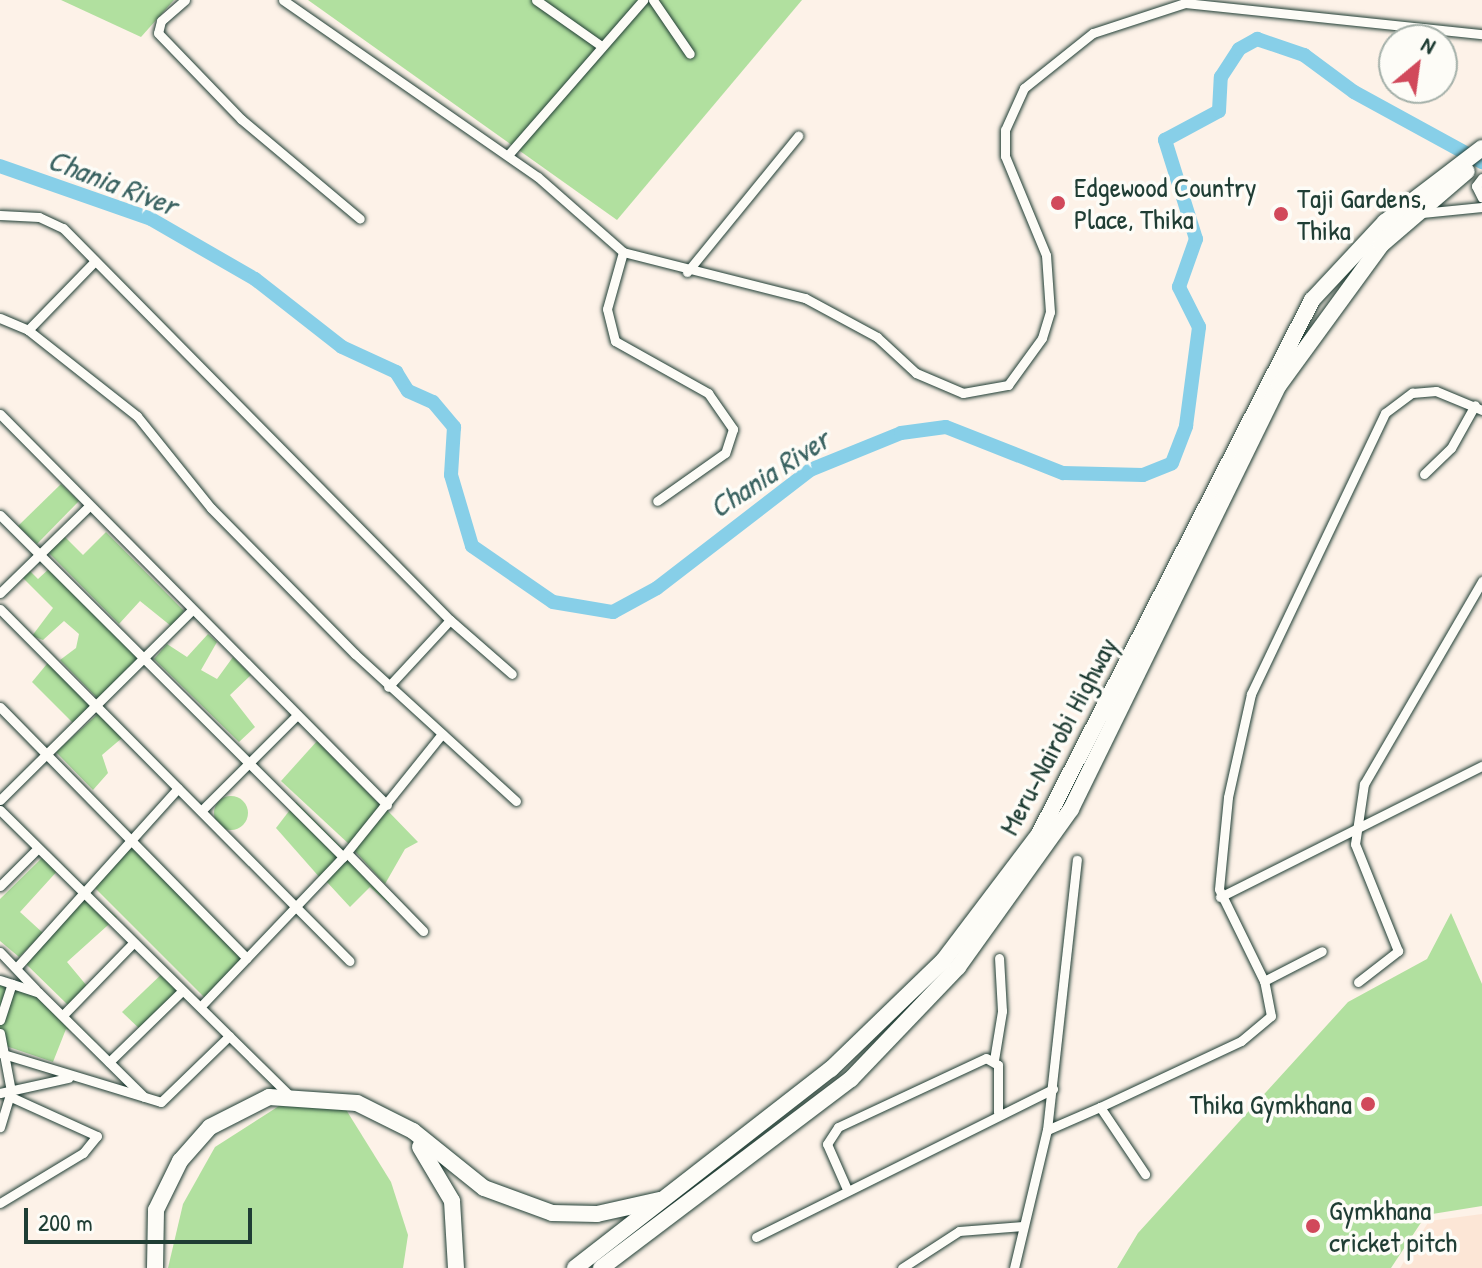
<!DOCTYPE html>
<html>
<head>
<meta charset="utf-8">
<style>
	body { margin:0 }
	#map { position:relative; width:1482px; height:1268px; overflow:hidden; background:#fdf2e8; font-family:"Patrick Hand",sans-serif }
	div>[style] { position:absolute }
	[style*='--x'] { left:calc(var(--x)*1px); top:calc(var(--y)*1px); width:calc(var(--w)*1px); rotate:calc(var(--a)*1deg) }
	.built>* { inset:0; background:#fce6d6 }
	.green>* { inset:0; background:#b1e09f }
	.round { border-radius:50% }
	.river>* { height:14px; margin:-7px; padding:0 7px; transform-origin:7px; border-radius:7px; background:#87cfe8 }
	.roads { filter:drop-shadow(0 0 2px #1f3d34) drop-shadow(0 0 2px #1f3d34) }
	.street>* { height:9px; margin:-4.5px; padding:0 4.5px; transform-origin:4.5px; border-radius:4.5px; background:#fdfcf7 }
	.highway>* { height:16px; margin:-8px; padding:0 8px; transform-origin:8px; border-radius:8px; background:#fdfcf7 }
	.dots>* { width:22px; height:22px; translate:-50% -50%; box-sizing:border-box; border:4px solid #fdfcf7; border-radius:50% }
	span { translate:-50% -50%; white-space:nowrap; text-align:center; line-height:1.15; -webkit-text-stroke:7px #fdfcf7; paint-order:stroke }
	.poi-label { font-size:28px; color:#1f3d34 }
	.left { translate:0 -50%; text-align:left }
	.right { translate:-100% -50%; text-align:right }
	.street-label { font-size:28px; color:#1f3d34 }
	.water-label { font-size:30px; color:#396261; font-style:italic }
	.north { position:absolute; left:1378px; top:24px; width:80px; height:80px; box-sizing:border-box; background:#fdfcf7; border:2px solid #a4b0a9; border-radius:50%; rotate:29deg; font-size:22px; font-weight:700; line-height:32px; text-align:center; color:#1f3d34 }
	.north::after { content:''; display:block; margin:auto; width:28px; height:36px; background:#d1495b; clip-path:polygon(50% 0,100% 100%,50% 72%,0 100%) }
	.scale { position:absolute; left:24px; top:1208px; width:228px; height:36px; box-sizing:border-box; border:4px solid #1f3d34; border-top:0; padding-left:10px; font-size:24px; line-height:28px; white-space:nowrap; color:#1f3d34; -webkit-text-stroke:6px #fdfcf7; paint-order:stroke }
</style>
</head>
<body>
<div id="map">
	<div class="built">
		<div style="clip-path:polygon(1482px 1214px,1482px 1268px,1400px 1268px,1429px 1221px)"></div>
	</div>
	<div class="green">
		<div style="clip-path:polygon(61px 0,174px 0,141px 37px)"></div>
		<div style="clip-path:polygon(308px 0,802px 0,617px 220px)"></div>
		<div style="clip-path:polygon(61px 484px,79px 501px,37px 544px,18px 526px)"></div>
		<div style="clip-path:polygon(106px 532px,184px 611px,171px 626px,140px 601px,119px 624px,44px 548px,64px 536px,83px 555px)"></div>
		<div style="clip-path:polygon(24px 565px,38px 579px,52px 566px,147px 659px,103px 704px,60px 660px,76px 648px,79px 634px,64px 621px,43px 640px,32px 636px,53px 608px,18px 573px)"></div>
		<div style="clip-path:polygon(208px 634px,217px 642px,201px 670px,217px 679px,233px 657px,251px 675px,230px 695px,255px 727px,239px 742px,154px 659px,167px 644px,187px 657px)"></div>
		<div style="clip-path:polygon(51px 659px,99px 706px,77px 727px,32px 682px)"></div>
		<div style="clip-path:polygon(102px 710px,122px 738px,102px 755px,108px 773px,93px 790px,56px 752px)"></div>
		<div style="clip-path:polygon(317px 741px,381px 806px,350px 845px,281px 781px)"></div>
		<div class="round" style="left:214px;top:796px;width:34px;height:34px"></div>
		<div style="clip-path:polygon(296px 802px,346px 852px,321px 879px,276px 828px)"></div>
		<div style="clip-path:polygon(386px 809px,418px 842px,405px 849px,385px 884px,354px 850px)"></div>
		<div style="clip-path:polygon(134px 840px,247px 960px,209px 1002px,94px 887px)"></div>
		<div style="clip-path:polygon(47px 853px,60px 868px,20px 912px,43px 933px,19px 957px,0 941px,0 899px)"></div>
		<div style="clip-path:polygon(349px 854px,396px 900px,389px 904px,370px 887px,350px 907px,326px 881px)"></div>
		<div style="clip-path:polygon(90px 894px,117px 917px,67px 962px,87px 986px,69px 1006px,26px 964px)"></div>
		<div style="clip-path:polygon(1451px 913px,1482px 984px,1482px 1206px,1426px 1215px,1391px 1268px,1117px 1268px,1138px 1233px,1348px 1002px,1427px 959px)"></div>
		<div style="clip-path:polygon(167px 969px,189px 991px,145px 1034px,122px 1012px)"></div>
		<div style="clip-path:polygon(0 982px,48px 998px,95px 1041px,66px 1029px,53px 1062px,0 1044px)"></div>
		<div style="clip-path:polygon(279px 1106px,345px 1108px,391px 1182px,408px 1235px,403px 1268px,168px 1268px,183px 1204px,215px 1147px)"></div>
	</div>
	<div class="river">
		<div style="--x:0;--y:166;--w:160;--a:19.3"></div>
		<div style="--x:151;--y:219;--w:120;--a:30"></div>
		<div style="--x:255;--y:279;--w:110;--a:38"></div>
		<div style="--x:342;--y:347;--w:60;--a:24.8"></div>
		<div style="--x:396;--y:372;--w:22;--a:58"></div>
		<div style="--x:408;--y:391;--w:27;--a:24"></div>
		<div style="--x:433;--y:402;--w:33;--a:50"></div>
		<div style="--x:454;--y:427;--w:48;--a:93.6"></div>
		<div style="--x:451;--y:475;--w:74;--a:73.5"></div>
		<div style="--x:472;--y:546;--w:98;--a:34.7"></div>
		<div style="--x:553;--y:602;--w:61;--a:9.5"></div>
		<div style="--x:613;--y:612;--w:50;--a:-28.6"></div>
		<div style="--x:657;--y:588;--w:193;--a:-37.6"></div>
		<div style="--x:810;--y:470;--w:98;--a:-22.1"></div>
		<div style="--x:901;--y:433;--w:45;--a:-7.6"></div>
		<div style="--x:946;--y:427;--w:126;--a:21.5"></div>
		<div style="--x:1063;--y:473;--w:80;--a:1.4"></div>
		<div style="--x:1143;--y:475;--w:31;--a:-22"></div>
		<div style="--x:1172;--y:463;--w:40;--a:-69"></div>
		<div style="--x:1186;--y:426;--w:100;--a:-82.5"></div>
		<div style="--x:1199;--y:327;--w:45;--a:-116.6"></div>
		<div style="--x:1179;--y:287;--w:51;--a:-70.5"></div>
		<div style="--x:1196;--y:239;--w:104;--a:-107.4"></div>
		<div style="--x:1165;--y:140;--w:61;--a:-28.2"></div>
		<div style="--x:1219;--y:111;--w:34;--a:-87"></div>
		<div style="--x:1221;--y:77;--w:33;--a:-57"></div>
		<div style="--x:1239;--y:49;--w:21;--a:-29"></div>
		<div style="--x:1257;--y:39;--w:50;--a:18.8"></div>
		<div style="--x:1304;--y:55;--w:62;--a:36.5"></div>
		<div style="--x:1354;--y:92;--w:146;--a:28.7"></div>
	</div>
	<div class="roads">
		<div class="street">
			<div style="--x:185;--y:0;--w:32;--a:139"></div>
			<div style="--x:161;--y:21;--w:12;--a:104"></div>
			<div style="--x:158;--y:33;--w:120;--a:46"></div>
			<div style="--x:241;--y:119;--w:155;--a:40"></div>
			<div style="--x:283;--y:0;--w:310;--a:34.8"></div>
			<div style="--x:538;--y:177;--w:113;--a:41.4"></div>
			<div style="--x:623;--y:252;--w:188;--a:14.2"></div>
			<div style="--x:805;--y:298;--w:82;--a:28.4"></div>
			<div style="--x:877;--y:337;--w:53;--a:42.7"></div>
			<div style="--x:916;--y:373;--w:51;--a:23.1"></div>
			<div style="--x:963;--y:393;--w:46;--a:-10.1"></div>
			<div style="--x:1008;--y:385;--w:58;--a:-54.1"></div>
			<div style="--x:1042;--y:338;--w:27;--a:-73"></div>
			<div style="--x:1050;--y:312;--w:57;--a:-94"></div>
			<div style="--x:1046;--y:255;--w:107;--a:-112.5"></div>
			<div style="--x:1005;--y:156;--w:26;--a:-90"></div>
			<div style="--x:1005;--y:130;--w:46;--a:-65.7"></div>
			<div style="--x:1024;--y:88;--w:88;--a:-38.6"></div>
			<div style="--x:1093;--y:33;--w:97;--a:-18.1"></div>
			<div style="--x:1185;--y:3;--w:299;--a:6"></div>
			<div style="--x:536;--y:0;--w:78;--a:35.1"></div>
			<div style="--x:653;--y:0;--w:65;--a:55.6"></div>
			<div style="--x:508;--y:155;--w:206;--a:-48.9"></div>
			<div style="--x:1482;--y:178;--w:10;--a:127"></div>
			<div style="--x:1476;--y:186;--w:13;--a:63"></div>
			<div style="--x:1422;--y:213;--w:60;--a:-5.7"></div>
			<div style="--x:0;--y:215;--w:39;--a:3"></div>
			<div style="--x:39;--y:217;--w:26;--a:25"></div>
			<div style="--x:63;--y:228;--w:551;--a:45.37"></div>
			<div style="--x:450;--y:620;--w:91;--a:132.8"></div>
			<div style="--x:623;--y:252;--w:59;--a:105.7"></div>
			<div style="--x:607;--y:309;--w:33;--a:76"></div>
			<div style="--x:615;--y:341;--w:107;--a:29.2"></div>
			<div style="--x:708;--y:393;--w:44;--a:55.2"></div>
			<div style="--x:733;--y:429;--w:25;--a:108"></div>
			<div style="--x:725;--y:453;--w:83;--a:144.8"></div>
			<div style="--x:687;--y:272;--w:176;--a:-50.8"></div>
			<div style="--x:0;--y:318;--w:30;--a:23"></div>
			<div style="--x:28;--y:330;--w:139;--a:38.3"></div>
			<div style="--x:137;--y:416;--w:118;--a:51.2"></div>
			<div style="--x:211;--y:508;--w:205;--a:45.4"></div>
			<div style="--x:355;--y:654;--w:218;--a:42.4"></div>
			<div style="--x:28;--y:330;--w:95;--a:-45.9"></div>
			<div style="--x:0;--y:414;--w:550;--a:45.29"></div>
			<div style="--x:1424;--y:474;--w:37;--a:-44"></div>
			<div style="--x:1451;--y:448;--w:49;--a:-60.8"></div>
			<div style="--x:0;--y:515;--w:484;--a:44.9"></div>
			<div style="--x:0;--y:593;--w:123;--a:-44.3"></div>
			<div style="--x:0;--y:609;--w:496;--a:45.2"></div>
			<div style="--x:450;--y:620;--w:82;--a:41.1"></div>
			<div style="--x:0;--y:707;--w:352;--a:45.5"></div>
			<div style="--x:0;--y:800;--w:269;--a:-44.7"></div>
			<div style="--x:0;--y:810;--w:406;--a:44.6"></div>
			<div style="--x:201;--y:811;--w:136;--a:-45"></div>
			<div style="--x:347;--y:853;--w:109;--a:45.7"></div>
			<div style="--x:0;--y:886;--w:52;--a:-45"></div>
			<div style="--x:1220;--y:897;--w:293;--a:-26.6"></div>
			<div style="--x:0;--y:952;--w:52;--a:46.5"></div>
			<div style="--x:16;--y:968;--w:242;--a:-48"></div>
			<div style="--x:0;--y:980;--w:40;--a:18"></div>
			<div style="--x:38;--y:992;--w:149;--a:44.7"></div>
			<div style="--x:1264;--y:981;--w:65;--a:-27.3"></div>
			<div style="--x:1358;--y:982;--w:51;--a:-37.8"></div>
			<div style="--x:1398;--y:951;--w:115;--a:-111.9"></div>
			<div style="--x:1355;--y:844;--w:61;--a:-81.5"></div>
			<div style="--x:1364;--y:784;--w:235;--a:-59.8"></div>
			<div style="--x:202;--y:1005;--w:204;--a:-46.4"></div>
			<div style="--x:343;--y:857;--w:158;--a:-51.2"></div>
			<div style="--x:63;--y:1015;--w:100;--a:-45.8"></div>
			<div style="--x:0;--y:1020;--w:38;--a:-72"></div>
			<div style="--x:0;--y:1033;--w:59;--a:79.3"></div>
			<div style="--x:11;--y:1091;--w:38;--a:107"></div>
			<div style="--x:0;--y:1053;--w:168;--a:16.9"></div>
			<div style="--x:161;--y:1102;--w:95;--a:-44.1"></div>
			<div style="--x:994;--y:1060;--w:50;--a:-80.7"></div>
			<div style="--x:1002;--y:1011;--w:53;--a:-93.2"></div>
			<div style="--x:109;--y:1062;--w:102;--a:-44.2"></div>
			<div style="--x:0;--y:1093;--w:70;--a:-12.4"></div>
			<div style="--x:1100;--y:1107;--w:156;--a:-25.1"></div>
			<div style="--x:1241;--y:1041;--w:39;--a:-40"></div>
			<div style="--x:1271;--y:1016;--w:36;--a:-101"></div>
			<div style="--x:1264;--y:981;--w:102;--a:-116.1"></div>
			<div style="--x:1219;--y:889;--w:92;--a:-84.4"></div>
			<div style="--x:1228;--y:797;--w:106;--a:-77.4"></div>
			<div style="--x:1251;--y:694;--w:311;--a:-64.5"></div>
			<div style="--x:1385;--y:413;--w:34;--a:-37"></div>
			<div style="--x:1412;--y:393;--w:24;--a:-5"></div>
			<div style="--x:1436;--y:391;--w:50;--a:22.4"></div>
			<div style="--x:1047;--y:1130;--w:272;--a:-83.7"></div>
			<div style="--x:846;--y:1187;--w:47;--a:-113.8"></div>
			<div style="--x:827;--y:1144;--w:20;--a:-57"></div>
			<div style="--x:838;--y:1127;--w:163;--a:-25"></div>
			<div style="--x:986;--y:1058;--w:14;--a:30"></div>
			<div style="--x:998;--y:1065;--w:47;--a:90"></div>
			<div style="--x:0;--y:1203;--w:97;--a:-31.1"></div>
			<div style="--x:83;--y:1153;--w:22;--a:-51"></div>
			<div style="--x:97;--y:1136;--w:94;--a:-155.6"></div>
			<div style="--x:756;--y:1237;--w:332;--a:-26.5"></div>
			<div style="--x:902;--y:1268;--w:68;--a:-33"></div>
			<div style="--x:959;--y:1231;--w:64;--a:-4.5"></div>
			<div style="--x:1014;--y:1268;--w:142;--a:-76.6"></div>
			<div style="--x:1047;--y:1130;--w:58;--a:-23.5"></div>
			<div style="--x:1100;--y:1107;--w:81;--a:56.1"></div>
		</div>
		<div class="highway">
			<div style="--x:420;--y:1147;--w:63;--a:59.3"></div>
			<div style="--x:452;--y:1201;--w:67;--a:86.6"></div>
			<div style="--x:155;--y:1268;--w:58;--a:-89"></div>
			<div style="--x:156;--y:1210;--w:55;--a:-63.9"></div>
			<div style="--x:180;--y:1161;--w:45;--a:-48.6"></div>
			<div style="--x:210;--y:1127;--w:66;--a:-27"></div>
			<div style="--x:269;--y:1097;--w:88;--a:3.9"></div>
			<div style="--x:357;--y:1103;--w:63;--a:26.6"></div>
			<div style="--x:413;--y:1131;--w:91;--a:38.8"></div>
			<div style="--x:484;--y:1188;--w:72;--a:20.2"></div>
			<div style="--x:552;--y:1213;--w:45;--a:1.3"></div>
			<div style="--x:597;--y:1214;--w:65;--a:-12.5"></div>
			<div style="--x:575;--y:1268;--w:324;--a:-37.9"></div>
			<div style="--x:831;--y:1069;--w:156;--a:-44"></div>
			<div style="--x:943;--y:961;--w:159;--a:-52.9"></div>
			<div style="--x:1039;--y:834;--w:600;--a:-62.92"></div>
			<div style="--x:1312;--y:300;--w:107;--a:-46.9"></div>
			<div style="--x:1385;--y:222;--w:122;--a:-37.3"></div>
			<div style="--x:601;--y:1268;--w:313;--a:-37.1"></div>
			<div style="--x:851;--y:1079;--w:155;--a:-46.3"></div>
			<div style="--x:958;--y:967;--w:194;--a:-54.4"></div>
			<div style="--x:1071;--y:809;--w:472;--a:-63.9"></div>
			<div style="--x:1279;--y:385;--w:173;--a:-53.9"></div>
			<div style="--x:1381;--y:245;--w:113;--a:-40.7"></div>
		</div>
	</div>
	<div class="dots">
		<div style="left:1058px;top:203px;background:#d1495b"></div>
		<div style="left:1281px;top:214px;background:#d1495b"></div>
		<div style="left:1368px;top:1104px;background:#d1495b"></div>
		<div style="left:1313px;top:1226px;background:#d1495b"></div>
	</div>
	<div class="poi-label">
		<span class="left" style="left:1074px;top:203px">Edgewood Country<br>Place, Thika</span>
		<span class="left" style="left:1297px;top:214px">Taji Gardens,<br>Thika</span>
		<span class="right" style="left:1352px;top:1104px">Thika Gymkhana</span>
		<span class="left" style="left:1329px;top:1226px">Gymkhana<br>cricket pitch</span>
	</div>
	<div class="street-label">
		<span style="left:1058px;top:736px;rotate:-62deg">Meru-Nairobi Highway</span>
	</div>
	<div class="water-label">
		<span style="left:113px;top:182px;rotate:21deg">Chania River</span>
		<span style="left:769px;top:473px;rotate:-33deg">Chania River</span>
	</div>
	<div class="north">N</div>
	<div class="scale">200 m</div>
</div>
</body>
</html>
